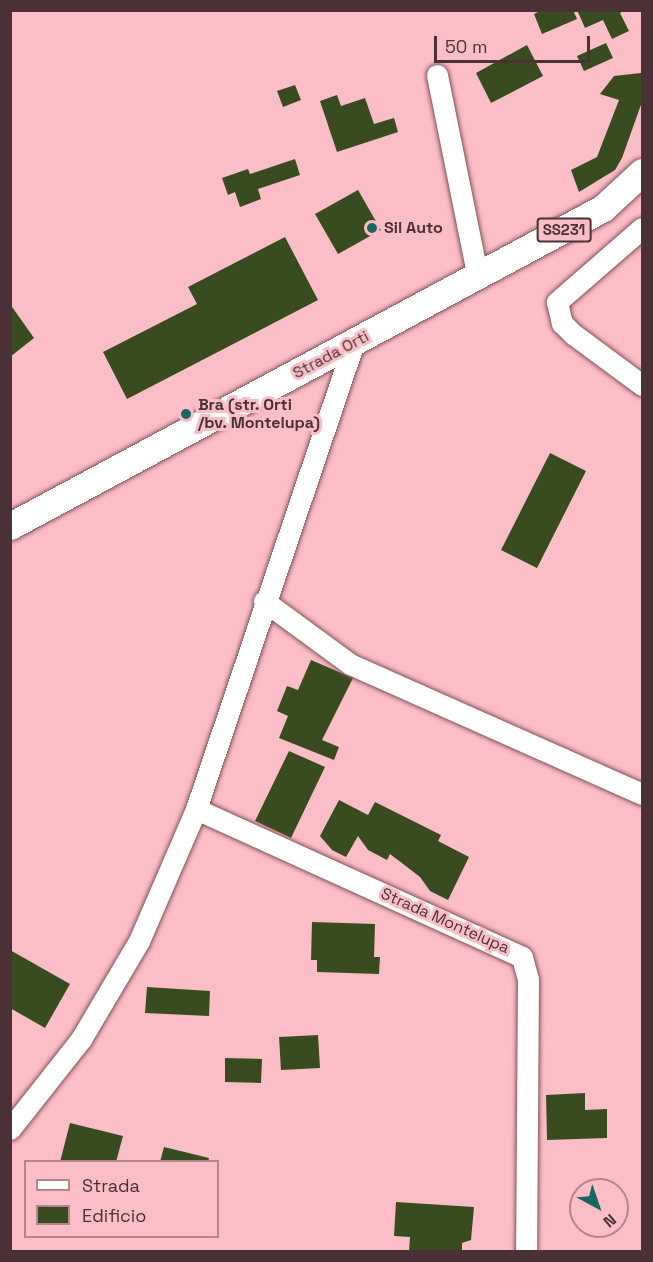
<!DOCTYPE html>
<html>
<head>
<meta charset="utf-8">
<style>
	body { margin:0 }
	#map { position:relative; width:653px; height:1262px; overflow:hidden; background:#fbbdc6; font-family:"Space Grotesk",sans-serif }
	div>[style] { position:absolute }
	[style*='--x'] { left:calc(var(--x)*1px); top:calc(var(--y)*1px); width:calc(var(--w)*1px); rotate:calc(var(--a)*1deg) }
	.building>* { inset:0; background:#384c20 }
	.roads { filter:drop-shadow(0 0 2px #845059) drop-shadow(0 0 2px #845059) }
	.minor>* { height:21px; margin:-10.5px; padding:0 10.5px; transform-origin:10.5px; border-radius:10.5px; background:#fff }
	.major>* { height:27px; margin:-13.5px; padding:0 13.5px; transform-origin:13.5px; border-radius:13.5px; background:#fff }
	.dots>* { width:16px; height:16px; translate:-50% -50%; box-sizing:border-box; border:3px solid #fbbdc6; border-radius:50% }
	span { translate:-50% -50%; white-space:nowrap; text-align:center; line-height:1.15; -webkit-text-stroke:6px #fbbdc6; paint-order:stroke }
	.shield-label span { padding:2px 4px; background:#fbbdc6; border:2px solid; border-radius:4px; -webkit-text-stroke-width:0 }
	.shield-label { font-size:15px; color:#4a3135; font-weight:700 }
	.poi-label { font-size:16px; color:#4a3135; font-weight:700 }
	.left { translate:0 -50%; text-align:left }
	.street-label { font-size:16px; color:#4a3135 }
	.frame { position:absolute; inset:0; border:12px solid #4a3135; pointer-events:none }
	.legend { position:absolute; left:24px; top:1160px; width:195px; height:78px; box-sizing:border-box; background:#fbbdc6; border:2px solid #b4858c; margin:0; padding:8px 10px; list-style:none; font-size:18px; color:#4a3135 }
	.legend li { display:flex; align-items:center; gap:12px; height:30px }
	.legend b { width:30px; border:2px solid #b4858c }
	.north { position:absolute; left:569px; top:1178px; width:60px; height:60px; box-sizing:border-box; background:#fbbdc6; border:2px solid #b4858c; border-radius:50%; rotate:140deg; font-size:16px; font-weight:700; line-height:24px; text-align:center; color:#4a3135 }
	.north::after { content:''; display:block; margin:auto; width:21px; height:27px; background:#1a6662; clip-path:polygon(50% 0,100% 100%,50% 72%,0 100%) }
	.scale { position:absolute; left:434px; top:36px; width:156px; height:27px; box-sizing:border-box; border:3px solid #4a3135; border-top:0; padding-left:8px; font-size:18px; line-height:21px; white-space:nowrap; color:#4a3135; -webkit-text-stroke:4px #fbbdc6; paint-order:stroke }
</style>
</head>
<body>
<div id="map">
	<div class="building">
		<div style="clip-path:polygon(542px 10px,573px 10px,577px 19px,542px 34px,534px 14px)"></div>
		<div style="clip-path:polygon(577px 10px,625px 10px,620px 13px,629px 31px,612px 39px,603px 20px,585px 28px)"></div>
		<div style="clip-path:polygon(606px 43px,613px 58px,584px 71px,577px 56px)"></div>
		<div style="clip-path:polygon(527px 45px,543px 76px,491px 103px,476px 73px)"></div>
		<div style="clip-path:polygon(641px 73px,642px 102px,622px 158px,615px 170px,579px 192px,571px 170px,597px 157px,619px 100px,600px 94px,614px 76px)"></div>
		<div style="clip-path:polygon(295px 85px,301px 100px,283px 107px,277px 91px)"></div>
		<div style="clip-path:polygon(337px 95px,341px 106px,365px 98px,374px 124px,394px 118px,398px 132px,337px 152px,320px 101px)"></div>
		<div style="clip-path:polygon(295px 159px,300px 175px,258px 189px,261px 199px,240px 207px,235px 192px,228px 195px,222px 178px,248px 169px,250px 174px)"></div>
		<div style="clip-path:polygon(358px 190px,381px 230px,338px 254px,315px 214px)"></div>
		<div style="clip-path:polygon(285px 237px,318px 300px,127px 399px,103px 352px,197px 304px,188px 287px)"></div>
		<div style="clip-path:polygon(10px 304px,34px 338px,10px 357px)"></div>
		<div style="clip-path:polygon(550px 453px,586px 471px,537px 568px,501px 550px)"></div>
		<div style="clip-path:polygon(311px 660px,353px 678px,322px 740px,339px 747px,334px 760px,279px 738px,288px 716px,277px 711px,287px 686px,298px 690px)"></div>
		<div style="clip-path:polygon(289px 751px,325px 767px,291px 838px,255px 821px)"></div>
		<div style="clip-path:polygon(339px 800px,368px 815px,375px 802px,441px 835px,438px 841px,469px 857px,448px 900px,430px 891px,420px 877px,390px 854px,387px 860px,368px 850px,358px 836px,346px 857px,332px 850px,320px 836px)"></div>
		<div style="clip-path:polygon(312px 922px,375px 924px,374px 957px,380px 957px,379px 974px,317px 972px,317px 960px,311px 960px)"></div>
		<div style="clip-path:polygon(10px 950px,70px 984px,45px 1028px,10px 1008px)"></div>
		<div style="clip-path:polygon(147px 987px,210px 991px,209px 1016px,145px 1013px)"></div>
		<div style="clip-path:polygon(318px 1035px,320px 1068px,281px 1070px,279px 1037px)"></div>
		<div style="clip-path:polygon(225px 1058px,262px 1059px,261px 1083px,225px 1082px)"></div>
		<div style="clip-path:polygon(585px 1093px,585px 1110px,607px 1109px,607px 1138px,547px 1140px,546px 1095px)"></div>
		<div style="clip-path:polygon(70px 1123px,123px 1136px,116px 1162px,60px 1162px)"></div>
		<div style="clip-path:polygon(164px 1147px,209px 1158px,208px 1162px,160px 1162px)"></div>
		<div style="clip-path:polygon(396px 1202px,474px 1207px,471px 1240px,462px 1243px,462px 1252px,409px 1252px,410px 1237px,394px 1236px)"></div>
	</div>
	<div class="roads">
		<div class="minor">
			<div style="--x:437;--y:75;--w:207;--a:78.6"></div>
			<div style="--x:642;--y:228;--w:113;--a:139"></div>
			<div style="--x:557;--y:302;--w:22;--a:77"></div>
			<div style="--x:562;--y:323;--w:16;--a:45"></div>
			<div style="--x:573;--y:334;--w:86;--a:36.5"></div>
			<div style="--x:264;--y:601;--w:107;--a:36.2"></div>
			<div style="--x:350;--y:664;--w:320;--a:24"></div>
			<div style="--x:196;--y:809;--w:358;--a:24.4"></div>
			<div style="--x:522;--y:957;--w:23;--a:75"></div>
			<div style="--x:528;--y:979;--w:273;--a:90.4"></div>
			<div style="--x:10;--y:1129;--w:115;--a:-51.7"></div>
			<div style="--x:81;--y:1039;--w:114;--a:-59.4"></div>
			<div style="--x:139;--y:941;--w:144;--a:-66.6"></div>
			<div style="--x:196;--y:809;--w:493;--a:-71.3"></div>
		</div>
		<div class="major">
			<div style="--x:10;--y:526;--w:673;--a:-28.2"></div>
			<div style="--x:603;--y:208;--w:53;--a:-42.7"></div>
		</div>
	</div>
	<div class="dots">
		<div style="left:372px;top:228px;background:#1a6662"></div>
		<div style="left:186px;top:414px;background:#1a6662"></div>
	</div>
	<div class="shield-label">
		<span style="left:564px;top:230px">SS231</span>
	</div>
	<div class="poi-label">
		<span class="left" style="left:384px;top:228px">Sil Auto</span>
		<span class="left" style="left:198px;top:414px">Bra (str. Orti<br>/bv. Montelupa)</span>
	</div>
	<div class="street-label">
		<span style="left:331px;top:355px;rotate:-28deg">Strada Orti</span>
		<span style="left:445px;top:921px;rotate:24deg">Strada Montelupa</span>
	</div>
	<div class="frame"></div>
	<ul class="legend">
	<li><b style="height:8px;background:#fff"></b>Strada</li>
	<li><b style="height:16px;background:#384c20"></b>Edificio</li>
	</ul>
	<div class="north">N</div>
	<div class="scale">50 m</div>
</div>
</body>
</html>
